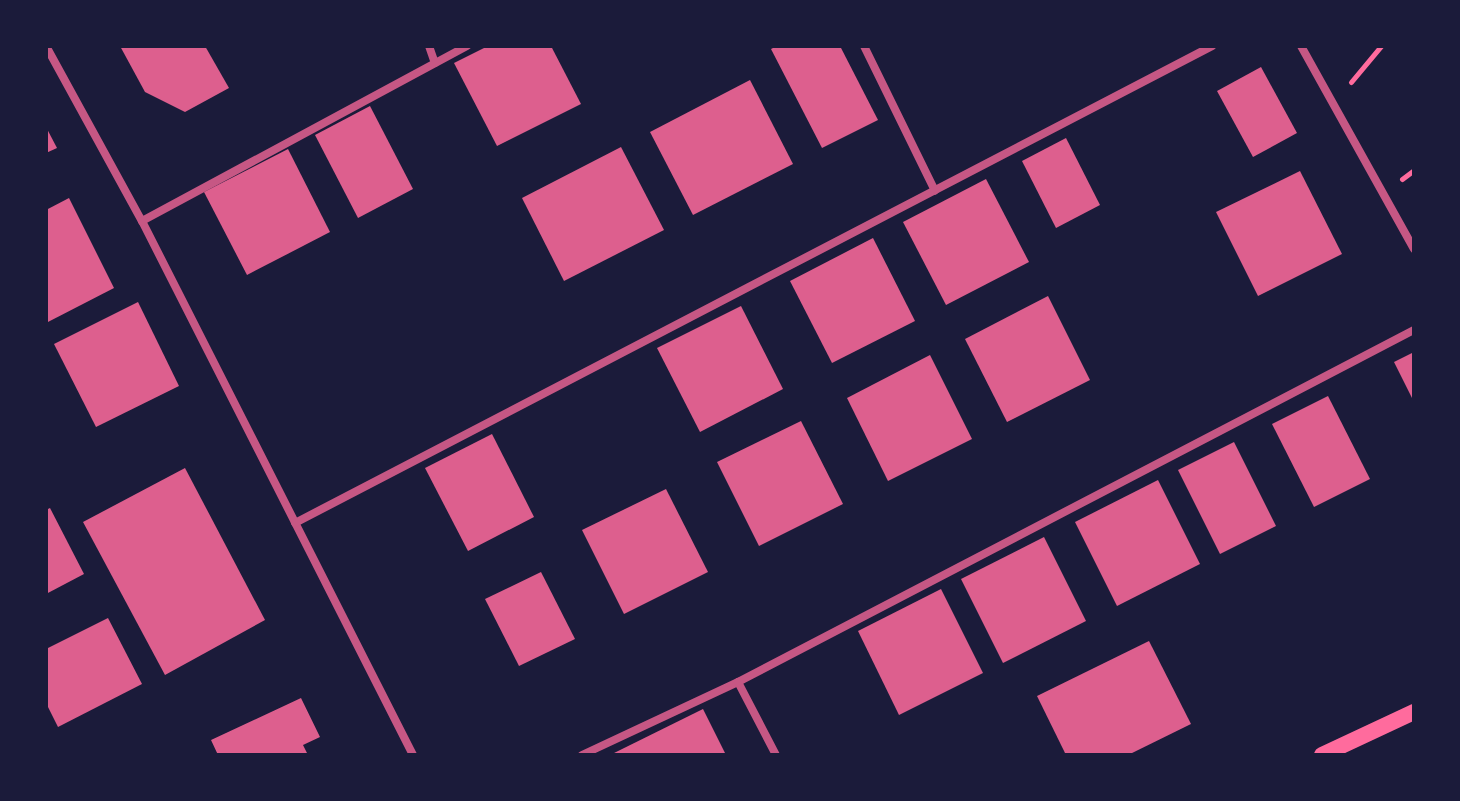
<!DOCTYPE html>
<html>
<head>
<meta charset="utf-8">
<style>
	body { margin:0 }
	#map { position:relative; width:1460px; height:801px; overflow:hidden; background:#1b1b3a; font-family:Barlow,sans-serif }
	div>[style] { position:absolute }
	[style*='--x'] { left:calc(var(--x)*1px); top:calc(var(--y)*1px); width:calc(var(--w)*1px); rotate:calc(var(--a)*1deg) }
	.building>* { inset:0; background:#dd5f8e }
	.path>* { height:5px; margin:-2.5px; padding:0 2.5px; transform-origin:2.5px; border-radius:2.5px; background:#ff6b9d }
	.minor>* { height:8px; margin:-4px; padding:0 4px; transform-origin:4px; border-radius:4px; background:#c65784 }
	.secondary>* { height:16px; margin:-8px; padding:0 8px; transform-origin:8px; border-radius:8px; background:#ff6b9d }
	span { translate:-50% -50%; white-space:nowrap; text-align:center; line-height:1.15; -webkit-text-stroke:7px #1b1b3a; paint-order:stroke }
	.frame { position:absolute; inset:0; border:48px solid #1b1b3a; pointer-events:none }
</style>
</head>
<body>
<div id="map">
	<div class="building">
		<div style="clip-path:polygon(120px 46px,205px 46px,229px 88px,185px 112px,145px 92px)"></div>
		<div style="clip-path:polygon(488px 46px,551px 46px,581px 104px,497px 146px,454px 63px)"></div>
		<div style="clip-path:polygon(777px 46px,840px 46px,878px 120px,822px 148px,771px 49px)"></div>
		<div style="clip-path:polygon(1261px 67px,1297px 133px,1253px 157px,1217px 91px)"></div>
		<div style="clip-path:polygon(750px 80px,793px 164px,693px 215px,650px 132px)"></div>
		<div style="clip-path:polygon(370px 106px,413px 189px,358px 218px,315px 135px)"></div>
		<div style="clip-path:polygon(46px 127px,57px 148px,46px 153px)"></div>
		<div style="clip-path:polygon(1066px 138px,1100px 205px,1056px 228px,1022px 161px)"></div>
		<div style="clip-path:polygon(621px 147px,664px 230px,564px 281px,522px 198px)"></div>
		<div style="clip-path:polygon(288px 149px,330px 232px,247px 275px,204px 192px)"></div>
		<div style="clip-path:polygon(1300px 171px,1342px 254px,1258px 296px,1216px 212px)"></div>
		<div style="clip-path:polygon(986px 179px,1029px 262px,946px 305px,903px 222px)"></div>
		<div style="clip-path:polygon(69px 198px,114px 288px,46px 323px,46px 210px)"></div>
		<div style="clip-path:polygon(873px 238px,915px 321px,832px 363px,790px 281px)"></div>
		<div style="clip-path:polygon(1048px 296px,1090px 380px,1007px 422px,965px 339px)"></div>
		<div style="clip-path:polygon(138px 302px,179px 386px,96px 427px,54px 344px)"></div>
		<div style="clip-path:polygon(741px 306px,783px 389px,700px 432px,657px 348px)"></div>
		<div style="clip-path:polygon(1414px 352px,1414px 402px,1394px 362px)"></div>
		<div style="clip-path:polygon(930px 355px,972px 439px,888px 481px,847px 398px)"></div>
		<div style="clip-path:polygon(1328px 396px,1370px 479px,1314px 507px,1272px 424px)"></div>
		<div style="clip-path:polygon(801px 421px,843px 504px,759px 546px,717px 462px)"></div>
		<div style="clip-path:polygon(492px 434px,534px 517px,468px 551px,425px 468px)"></div>
		<div style="clip-path:polygon(1234px 442px,1276px 526px,1220px 554px,1178px 470px)"></div>
		<div style="clip-path:polygon(185px 468px,265px 620px,165px 675px,83px 522px)"></div>
		<div style="clip-path:polygon(1158px 480px,1200px 564px,1117px 606px,1075px 522px)"></div>
		<div style="clip-path:polygon(666px 489px,708px 572px,624px 614px,582px 530px)"></div>
		<div style="clip-path:polygon(50px 508px,84px 574px,46px 594px,46px 510px)"></div>
		<div style="clip-path:polygon(1044px 537px,1086px 621px,1003px 663px,961px 579px)"></div>
		<div style="clip-path:polygon(541px 572px,575px 639px,519px 666px,485px 599px)"></div>
		<div style="clip-path:polygon(941px 589px,983px 673px,899px 715px,858px 631px)"></div>
		<div style="clip-path:polygon(108px 618px,142px 684px,58px 727px,46px 703px,46px 649px)"></div>
		<div style="clip-path:polygon(1149px 641px,1191px 724px,1128px 755px,1066px 755px,1037px 696px)"></div>
		<div style="clip-path:polygon(301px 698px,320px 737px,303px 745px,308px 755px,218px 755px,211px 740px)"></div>
		<div style="clip-path:polygon(703px 709px,726px 755px,610px 755px)"></div>
	</div>
	<div class="path">
		<div style="--x:1351;--y:82;--w:47;--a:-50.2"></div>
		<div style="--x:1402;--y:179;--w:15;--a:-37"></div>
	</div>
	<div class="minor">
		<div style="--x:46;--y:46;--w:200;--a:61.3"></div>
		<div style="--x:142;--y:221;--w:599;--a:63.09"></div>
		<div style="--x:429;--y:46;--w:18;--a:71"></div>
		<div style="--x:864;--y:46;--w:161;--a:63.9"></div>
		<div style="--x:1301;--y:46;--w:232;--a:60.9"></div>
		<div style="--x:142;--y:221;--w:369;--a:-28.3"></div>
		<div style="--x:295;--y:523;--w:1034;--a:-27.48"></div>
		<div style="--x:738;--y:682;--w:82;--a:62.5"></div>
		<div style="--x:582;--y:755;--w:172;--a:-25.1"></div>
		<div style="--x:738;--y:682;--w:762;--a:-27.51"></div>
	</div>
	<div class="secondary">
		<div style="--x:1322;--y:755;--w:102;--a:-25.1"></div>
	</div>
	<div class="frame"></div>
</div>
</body>
</html>
